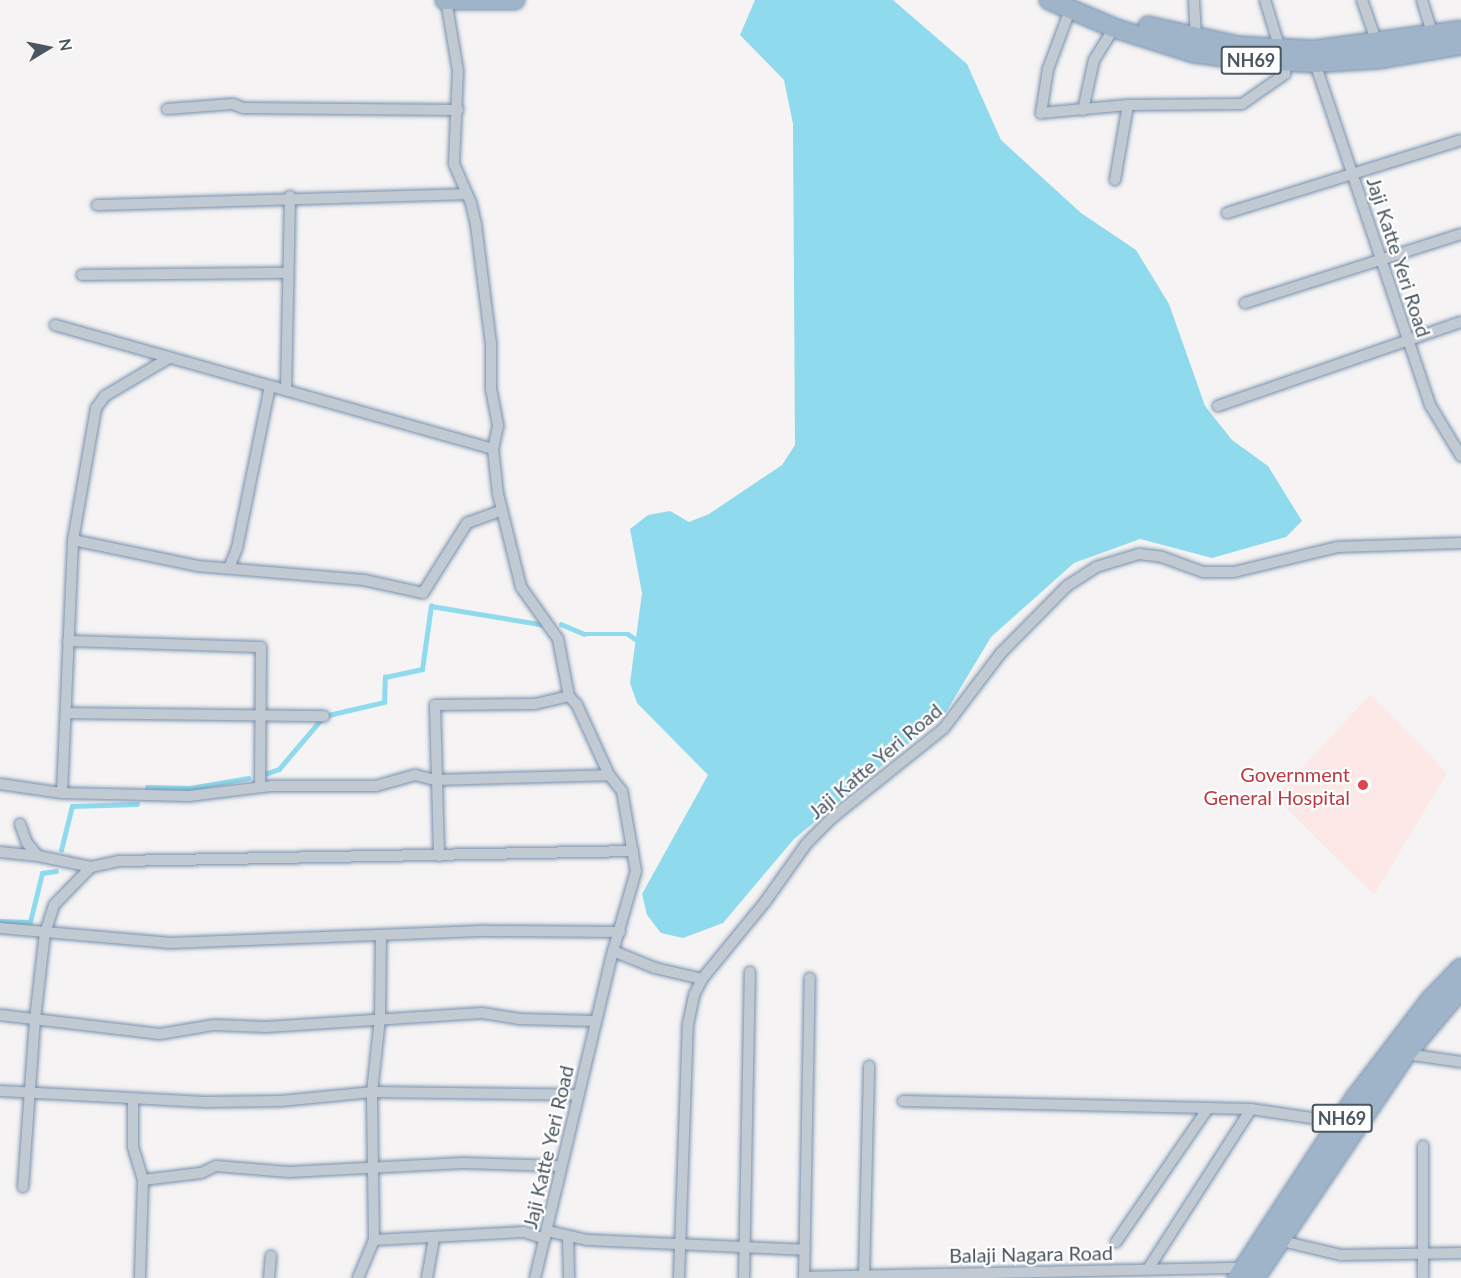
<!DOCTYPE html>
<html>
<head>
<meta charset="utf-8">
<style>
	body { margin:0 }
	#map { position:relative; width:1461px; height:1278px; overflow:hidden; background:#f5f3f3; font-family:Lato,sans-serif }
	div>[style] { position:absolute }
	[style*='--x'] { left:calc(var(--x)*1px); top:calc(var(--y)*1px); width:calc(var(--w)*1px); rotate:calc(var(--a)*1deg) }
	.medical>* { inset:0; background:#fce8e6 }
	.water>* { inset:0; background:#90daee }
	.stream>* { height:4.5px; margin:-2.25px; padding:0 2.25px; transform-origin:2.25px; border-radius:2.25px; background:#90daee }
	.roads { filter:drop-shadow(0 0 2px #7690ad) drop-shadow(0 0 2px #7690ad) }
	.minor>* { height:10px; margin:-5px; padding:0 5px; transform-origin:5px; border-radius:5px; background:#c1cad2 }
	.trunk>* { height:18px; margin:-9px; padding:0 9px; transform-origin:9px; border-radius:9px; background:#9fb4c9 }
	.dots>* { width:16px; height:16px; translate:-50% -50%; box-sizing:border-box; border:3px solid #fff; border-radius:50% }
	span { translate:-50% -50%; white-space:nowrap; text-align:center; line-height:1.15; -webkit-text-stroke:4.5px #fff; paint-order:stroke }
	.shield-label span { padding:2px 4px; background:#fff; border:2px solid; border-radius:4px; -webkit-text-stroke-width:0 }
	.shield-label { font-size:18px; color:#4a5661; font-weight:700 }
	.street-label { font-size:20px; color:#4a5661 }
	.health-label { font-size:20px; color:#be3a42 }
	.right { translate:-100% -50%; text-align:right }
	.north { position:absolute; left:18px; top:18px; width:60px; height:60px; -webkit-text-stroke:4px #fff; paint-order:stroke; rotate:80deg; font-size:16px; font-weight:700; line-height:24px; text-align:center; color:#4a5661 }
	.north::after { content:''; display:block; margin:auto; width:21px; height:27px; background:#4a5661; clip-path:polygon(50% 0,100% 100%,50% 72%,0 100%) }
</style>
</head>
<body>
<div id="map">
	<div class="medical">
		<div style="clip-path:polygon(1371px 694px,1447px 773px,1374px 895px,1275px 797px)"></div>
	</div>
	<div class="water">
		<div style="clip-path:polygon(755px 0,893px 0,967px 64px,1001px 140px,1081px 213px,1136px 250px,1169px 304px,1205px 406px,1232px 440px,1268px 466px,1302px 521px,1286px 537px,1212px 558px,1140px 539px,1074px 563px,991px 637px,946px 712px,794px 839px,723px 923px,683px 938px,661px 933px,647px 915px,642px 894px,708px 775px,637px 703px,630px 683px,642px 593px,630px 529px,648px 515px,670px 511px,689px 522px,709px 514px,782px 465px,795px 445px,793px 124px,784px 80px,740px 35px)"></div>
	</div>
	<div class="stream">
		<div style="--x:561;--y:624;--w:25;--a:23"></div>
		<div style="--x:584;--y:634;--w:44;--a:0"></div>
		<div style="--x:628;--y:634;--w:14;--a:34"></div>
		<div style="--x:262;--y:775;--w:18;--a:-19"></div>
		<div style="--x:279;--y:769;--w:70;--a:-49.7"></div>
		<div style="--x:324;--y:716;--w:62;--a:-13.1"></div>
		<div style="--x:384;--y:702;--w:25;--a:-88"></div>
		<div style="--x:385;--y:677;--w:38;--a:-12"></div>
		<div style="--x:422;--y:669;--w:64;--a:-81.9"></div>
		<div style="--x:431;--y:606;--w:117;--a:9.4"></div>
		<div style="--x:147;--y:787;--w:43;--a:1.3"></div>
		<div style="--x:190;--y:788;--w:59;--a:-9.8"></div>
		<div style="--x:61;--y:850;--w:45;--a:-76"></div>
		<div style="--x:72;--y:806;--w:65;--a:-1.8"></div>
		<div style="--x:0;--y:921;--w:30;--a:2"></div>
		<div style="--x:30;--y:922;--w:50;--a:-76.2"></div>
		<div style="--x:42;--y:873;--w:14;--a:-8"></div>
	</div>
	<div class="roads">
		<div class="minor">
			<div style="--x:446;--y:0;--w:72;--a:80.4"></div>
			<div style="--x:458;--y:71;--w:93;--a:92.5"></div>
			<div style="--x:454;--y:164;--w:43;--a:66.4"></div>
			<div style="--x:471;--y:203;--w:23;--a:77"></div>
			<div style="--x:476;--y:225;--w:119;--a:82.8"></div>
			<div style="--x:491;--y:343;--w:46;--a:90"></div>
			<div style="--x:491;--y:389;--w:38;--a:79"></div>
			<div style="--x:498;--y:426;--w:24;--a:102"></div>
			<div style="--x:493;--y:449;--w:45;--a:83.7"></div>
			<div style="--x:498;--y:494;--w:96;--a:76.1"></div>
			<div style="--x:521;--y:587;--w:64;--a:54.6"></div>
			<div style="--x:558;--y:639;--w:58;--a:79.1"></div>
			<div style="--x:569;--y:696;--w:12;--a:48"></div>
			<div style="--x:577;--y:705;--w:77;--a:65.4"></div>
			<div style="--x:1194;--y:0;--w:39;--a:87"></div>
			<div style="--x:1265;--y:0;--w:51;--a:73"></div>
			<div style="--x:1362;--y:0;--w:46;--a:70.8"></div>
			<div style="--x:1422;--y:0;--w:37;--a:73"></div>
			<div style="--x:1070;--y:10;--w:63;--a:110.4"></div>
			<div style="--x:1048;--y:69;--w:45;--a:99"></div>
			<div style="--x:1041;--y:113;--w:87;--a:-5.3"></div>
			<div style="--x:1128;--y:105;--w:114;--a:-0.5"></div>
			<div style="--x:1242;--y:104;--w:52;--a:-34.9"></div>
			<div style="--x:1285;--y:74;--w:12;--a:-90"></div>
			<div style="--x:1315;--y:63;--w:361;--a:71.4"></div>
			<div style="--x:1430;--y:405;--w:60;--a:58.7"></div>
			<div style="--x:167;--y:109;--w:66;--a:-4.3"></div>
			<div style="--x:233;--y:104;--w:11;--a:22"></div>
			<div style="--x:243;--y:108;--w:215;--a:0.5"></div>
			<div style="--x:1083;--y:110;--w:51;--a:-77.6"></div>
			<div style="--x:1094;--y:60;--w:38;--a:-58"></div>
			<div style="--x:1115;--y:180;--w:76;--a:-80.2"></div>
			<div style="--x:97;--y:205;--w:369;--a:-1.7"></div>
			<div style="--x:1227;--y:213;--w:245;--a:-17.3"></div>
			<div style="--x:82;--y:275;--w:205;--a:-0.6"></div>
			<div style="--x:1245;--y:303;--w:227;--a:-17.7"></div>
			<div style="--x:55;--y:325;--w:455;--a:15.8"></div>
			<div style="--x:286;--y:390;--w:194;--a:-88.8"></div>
			<div style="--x:1218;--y:406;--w:257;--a:-19.1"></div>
			<div style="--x:73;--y:540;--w:127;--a:11.8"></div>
			<div style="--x:197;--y:566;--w:168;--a:4.8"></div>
			<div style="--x:364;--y:580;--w:60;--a:12.4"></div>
			<div style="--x:423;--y:593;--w:83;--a:-57.8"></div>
			<div style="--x:467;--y:523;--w:37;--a:-20"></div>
			<div style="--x:229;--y:568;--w:22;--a:-68"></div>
			<div style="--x:237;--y:548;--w:165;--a:-78.5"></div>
			<div style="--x:68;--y:641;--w:193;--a:1.8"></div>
			<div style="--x:261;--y:647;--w:140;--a:90.4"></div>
			<div style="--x:66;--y:713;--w:258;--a:0.7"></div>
			<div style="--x:0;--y:784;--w:63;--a:8.3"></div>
			<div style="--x:62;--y:793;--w:127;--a:1.4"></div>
			<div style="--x:189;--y:796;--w:84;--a:-6.9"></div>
			<div style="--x:272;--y:786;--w:104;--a:0"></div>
			<div style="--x:376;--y:786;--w:41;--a:-15.8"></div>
			<div style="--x:415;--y:775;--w:21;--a:14"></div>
			<div style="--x:435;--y:780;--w:174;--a:-1.6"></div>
			<div style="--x:609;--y:775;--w:21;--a:51"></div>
			<div style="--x:622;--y:791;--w:81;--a:80.1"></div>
			<div style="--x:636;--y:871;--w:83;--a:106"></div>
			<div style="--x:62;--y:793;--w:253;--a:-87.5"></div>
			<div style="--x:73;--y:540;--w:134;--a:-80.1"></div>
			<div style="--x:96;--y:408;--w:15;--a:-53"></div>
			<div style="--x:105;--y:396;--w:74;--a:-30.7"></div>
			<div style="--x:20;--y:824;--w:20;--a:70"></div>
			<div style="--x:27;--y:843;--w:17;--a:50"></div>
			<div style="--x:38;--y:856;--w:54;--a:11.7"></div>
			<div style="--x:0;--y:852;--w:38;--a:6"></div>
			<div style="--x:439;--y:856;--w:151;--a:-91.5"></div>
			<div style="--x:435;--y:705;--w:100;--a:-0.6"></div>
			<div style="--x:535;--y:704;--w:35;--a:-13"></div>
			<div style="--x:0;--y:928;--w:171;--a:5"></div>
			<div style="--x:170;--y:943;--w:317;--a:-2.2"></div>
			<div style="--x:487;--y:931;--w:133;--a:0.4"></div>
			<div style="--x:0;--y:1015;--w:161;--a:6.8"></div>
			<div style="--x:160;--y:1034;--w:55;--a:-9.5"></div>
			<div style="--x:214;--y:1025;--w:52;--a:2.2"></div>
			<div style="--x:266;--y:1027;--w:216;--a:-3.7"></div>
			<div style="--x:482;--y:1013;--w:37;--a:9"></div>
			<div style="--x:519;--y:1019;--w:76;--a:1.5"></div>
			<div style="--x:1406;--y:1054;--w:56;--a:8.3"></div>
			<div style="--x:0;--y:1091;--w:205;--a:3.1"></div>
			<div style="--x:205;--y:1102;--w:76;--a:-0.8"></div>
			<div style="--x:281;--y:1101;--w:91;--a:-5.6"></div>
			<div style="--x:372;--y:1092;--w:205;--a:0.8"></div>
			<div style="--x:133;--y:1101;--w:46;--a:90"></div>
			<div style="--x:133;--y:1147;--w:34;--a:73"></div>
			<div style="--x:143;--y:1180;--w:98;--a:91.8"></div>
			<div style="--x:903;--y:1101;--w:348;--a:1.3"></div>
			<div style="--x:1251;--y:1109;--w:89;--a:8.4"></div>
			<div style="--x:1423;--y:1146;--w:132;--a:90"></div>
			<div style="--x:143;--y:1180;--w:58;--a:-6.9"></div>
			<div style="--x:201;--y:1173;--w:17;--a:-25"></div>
			<div style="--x:216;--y:1166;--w:73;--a:4.7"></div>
			<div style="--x:289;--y:1172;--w:174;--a:-3"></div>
			<div style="--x:463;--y:1163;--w:96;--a:1.8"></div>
			<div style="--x:23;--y:1187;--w:168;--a:-85.9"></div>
			<div style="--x:35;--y:1019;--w:87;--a:-83.4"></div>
			<div style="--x:45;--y:933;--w:29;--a:-72"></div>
			<div style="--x:54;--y:905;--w:53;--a:-45.8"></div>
			<div style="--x:91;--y:867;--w:29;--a:-12"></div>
			<div style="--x:119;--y:861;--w:514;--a:-1.11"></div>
			<div style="--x:547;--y:1231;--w:42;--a:12.4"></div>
			<div style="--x:588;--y:1240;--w:217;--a:2.6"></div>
			<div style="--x:568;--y:1236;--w:42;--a:88.6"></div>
			<div style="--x:374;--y:1240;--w:150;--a:-3.1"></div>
			<div style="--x:524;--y:1232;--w:22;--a:18"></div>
			<div style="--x:1282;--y:1241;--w:61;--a:13.3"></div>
			<div style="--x:1341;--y:1255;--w:120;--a:-1"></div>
			<div style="--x:1116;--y:1242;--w:163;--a:-55.5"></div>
			<div style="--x:1148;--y:1269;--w:190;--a:-57.2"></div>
			<div style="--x:864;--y:1275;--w:209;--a:-88.6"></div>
			<div style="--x:804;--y:1277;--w:443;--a:-1.2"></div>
			<div style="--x:269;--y:1278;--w:22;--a:-85"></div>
			<div style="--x:358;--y:1278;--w:41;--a:-67.2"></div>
			<div style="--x:374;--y:1240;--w:148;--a:-90.8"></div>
			<div style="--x:372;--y:1092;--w:74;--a:-83.8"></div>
			<div style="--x:380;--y:1018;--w:81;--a:-89.3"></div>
			<div style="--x:427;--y:1278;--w:40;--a:-80"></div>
			<div style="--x:535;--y:1278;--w:336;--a:-76.6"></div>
			<div style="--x:613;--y:951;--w:45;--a:22"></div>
			<div style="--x:655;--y:968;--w:48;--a:13.2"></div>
			<div style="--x:702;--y:979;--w:99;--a:-50.7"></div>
			<div style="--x:765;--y:902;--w:72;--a:-54.6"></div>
			<div style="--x:807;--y:843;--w:37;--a:-45"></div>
			<div style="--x:833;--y:817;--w:142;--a:-38.7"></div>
			<div style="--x:944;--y:728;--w:94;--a:-52.8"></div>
			<div style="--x:1001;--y:653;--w:94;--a:-45.4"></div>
			<div style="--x:1067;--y:586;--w:35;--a:-33"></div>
			<div style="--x:1096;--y:567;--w:45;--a:-16.8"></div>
			<div style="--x:1139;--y:554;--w:23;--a:7"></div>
			<div style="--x:1162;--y:557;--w:44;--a:20.1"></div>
			<div style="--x:1203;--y:572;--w:31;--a:0"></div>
			<div style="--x:1234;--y:572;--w:106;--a:-13.6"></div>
			<div style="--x:1337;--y:547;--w:124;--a:-1.8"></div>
			<div style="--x:679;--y:1278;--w:254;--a:-88"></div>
			<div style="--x:688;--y:1024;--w:30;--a:-78"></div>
			<div style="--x:694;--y:995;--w:18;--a:-63"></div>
			<div style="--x:744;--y:1278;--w:306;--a:-88.9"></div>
			<div style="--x:804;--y:1278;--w:300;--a:-88.9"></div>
		</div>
		<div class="trunk">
			<div style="--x:445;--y:0;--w:70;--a:0"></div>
			<div style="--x:1049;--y:0;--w:71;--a:23.3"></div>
			<div style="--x:1114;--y:28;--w:84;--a:17.4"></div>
			<div style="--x:1194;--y:53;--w:43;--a:7.9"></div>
			<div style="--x:1237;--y:59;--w:78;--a:2.9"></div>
			<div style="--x:1315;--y:63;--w:65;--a:-3.5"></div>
			<div style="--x:1380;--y:59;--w:82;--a:-9.8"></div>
			<div style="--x:1148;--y:26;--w:93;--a:12.4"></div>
			<div style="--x:1239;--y:46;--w:75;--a:3.1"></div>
			<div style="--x:1314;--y:50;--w:148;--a:-7.7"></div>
			<div style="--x:1237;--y:1278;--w:215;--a:-56.8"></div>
			<div style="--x:1355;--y:1098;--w:125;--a:-52.5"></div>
			<div style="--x:1431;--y:999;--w:43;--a:-45.9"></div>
			<div style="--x:1255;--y:1278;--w:270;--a:-56"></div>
			<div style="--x:1406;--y:1054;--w:85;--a:-49.8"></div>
		</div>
	</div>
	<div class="dots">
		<div style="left:1363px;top:785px;background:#e0444e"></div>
	</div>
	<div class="shield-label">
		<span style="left:1251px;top:60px">NH69</span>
		<span style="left:1342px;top:1118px">NH69</span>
	</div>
	<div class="street-label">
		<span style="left:1399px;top:257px;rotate:72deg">Jaji Katte Yeri Road</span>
		<span style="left:875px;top:761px;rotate:-40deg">Jaji Katte Yeri Road</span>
		<span style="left:548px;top:1147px;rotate:-77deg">Jaji Katte Yeri Road</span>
		<span style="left:1031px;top:1254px;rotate:-1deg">Balaji Nagara Road</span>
	</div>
	<div class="health-label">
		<span class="right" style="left:1350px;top:786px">Government<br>General Hospital</span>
	</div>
	<div class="north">N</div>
</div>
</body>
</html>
